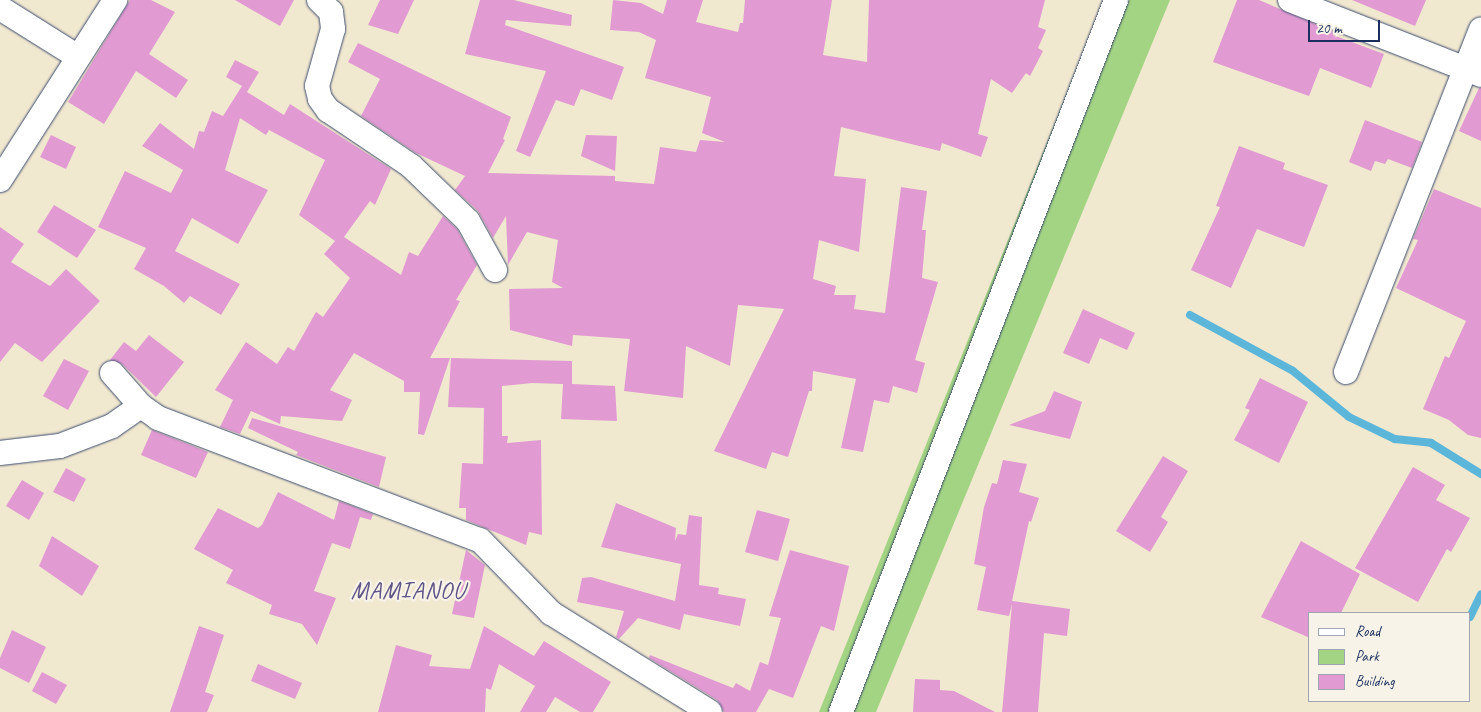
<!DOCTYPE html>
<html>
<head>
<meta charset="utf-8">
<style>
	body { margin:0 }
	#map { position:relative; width:1481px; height:712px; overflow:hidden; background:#f1e8d0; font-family:Caveat,sans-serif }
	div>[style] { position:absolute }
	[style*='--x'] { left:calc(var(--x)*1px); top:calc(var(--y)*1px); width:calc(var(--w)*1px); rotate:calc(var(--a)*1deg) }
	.green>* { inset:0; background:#a3d483 }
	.stream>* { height:8px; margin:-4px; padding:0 4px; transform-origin:4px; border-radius:4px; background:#5cb6da }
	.building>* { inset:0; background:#e19bd2 }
	.roads { filter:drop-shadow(0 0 1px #3b4b6f) drop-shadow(0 0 1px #3b4b6f) }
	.street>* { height:24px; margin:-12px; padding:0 12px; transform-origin:12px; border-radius:12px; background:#fff }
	span { translate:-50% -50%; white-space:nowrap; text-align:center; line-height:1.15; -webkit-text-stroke:4.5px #f7f3e8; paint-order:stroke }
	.quarter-label { font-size:24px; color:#605587; letter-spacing:1px }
	.legend { position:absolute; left:1308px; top:612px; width:162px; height:90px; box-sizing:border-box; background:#f7f3e8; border:1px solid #9fa5b1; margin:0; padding:6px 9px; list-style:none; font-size:15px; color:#1b2f5e }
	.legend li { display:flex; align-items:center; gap:10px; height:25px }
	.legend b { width:25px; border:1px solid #9fa5b1 }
	.scale { position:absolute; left:1308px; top:20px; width:72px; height:22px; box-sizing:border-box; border:2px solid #1b2f5e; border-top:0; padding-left:6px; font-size:15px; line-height:18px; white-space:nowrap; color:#1b2f5e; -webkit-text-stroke:4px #f7f3e8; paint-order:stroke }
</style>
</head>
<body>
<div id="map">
	<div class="green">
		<div style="clip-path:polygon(1104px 0,1170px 0,876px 712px,819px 712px)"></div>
	</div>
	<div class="stream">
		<div style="--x:1190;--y:315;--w:117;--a:28.5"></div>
		<div style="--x:1293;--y:371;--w:72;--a:39.4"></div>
		<div style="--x:1349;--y:417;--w:51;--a:25.6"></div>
		<div style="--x:1395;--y:439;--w:36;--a:6"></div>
		<div style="--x:1431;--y:443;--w:59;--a:31.8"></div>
		<div style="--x:1470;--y:617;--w:25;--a:-64"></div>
	</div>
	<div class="building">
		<div style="clip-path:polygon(130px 0,151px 0,175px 12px,149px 54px,188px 80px,176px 98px,136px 71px,104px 124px,68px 102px)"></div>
		<div style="clip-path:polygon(235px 0,294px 0,280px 26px)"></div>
		<div style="clip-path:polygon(380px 0,414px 0,398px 34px,368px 25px)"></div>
		<div style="clip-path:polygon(480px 0,514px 0,572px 15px,571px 26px,506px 20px,505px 25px,624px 67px,612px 100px,581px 89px,574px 106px,556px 100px,530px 157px,516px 151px,546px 71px,465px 54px)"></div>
		<div style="clip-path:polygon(613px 0,641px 3px,663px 14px,667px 0,703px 0,696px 22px,738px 32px,740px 23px,743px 23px,745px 0,832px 0,823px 55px,867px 62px,869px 0,1045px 0,1038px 27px,1046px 30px,1038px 48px,1043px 51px,1030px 76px,1026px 73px,1012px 93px,991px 79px,978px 134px,988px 137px,981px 157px,942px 143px,940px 151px,841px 127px,834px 176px,866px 179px,859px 252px,819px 240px,813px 279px,836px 286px,834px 295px,856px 295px,854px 309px,885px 313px,901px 187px,927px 191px,922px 230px,926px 230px,922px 278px,938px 282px,915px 360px,925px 363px,917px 393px,893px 386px,889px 403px,874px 400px,863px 452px,841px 448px,856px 379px,813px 371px,812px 391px,809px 391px,788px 457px,772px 452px,766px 469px,714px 451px,784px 309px,738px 305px,730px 366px,686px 346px,683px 398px,624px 391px,630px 339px,573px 335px,572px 346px,510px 330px,509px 289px,563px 288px,552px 282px,558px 240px,527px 232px,508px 265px,506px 216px,493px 238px,478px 211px,455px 190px,465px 176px,416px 153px,361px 116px,380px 79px,348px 62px,358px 43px,511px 117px,503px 139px,505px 140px,488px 173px,615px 176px,615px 181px,654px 184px,660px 147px,696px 152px,700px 140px,725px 142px,702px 133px,711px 97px,645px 78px,656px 40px,639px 32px,610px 30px)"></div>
		<div style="clip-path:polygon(1237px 0,1259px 0,1334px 32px,1333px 35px,1384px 54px,1371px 88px,1320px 68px,1309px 96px,1213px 62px)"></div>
		<div style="clip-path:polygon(1352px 0,1426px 0,1415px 26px)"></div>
		<div style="clip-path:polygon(235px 60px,259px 72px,247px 92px,284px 115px,290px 104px,391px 169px,375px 205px,370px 201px,344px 237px,401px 275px,409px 252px,418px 256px,443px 216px,457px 229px,477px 265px,456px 300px,460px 301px,430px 358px,450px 358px,424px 435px,418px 434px,420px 392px,404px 392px,404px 381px,354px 353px,330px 390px,352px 400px,342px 421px,281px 416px,280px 424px,251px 411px,240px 434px,220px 427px,233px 400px,215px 390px,246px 342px,277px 364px,288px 347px,294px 351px,316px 312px,323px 317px,350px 278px,324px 254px,335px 241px,299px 215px,325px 160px,269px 130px,266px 135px,240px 118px,225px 170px,268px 190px,238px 244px,192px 218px,175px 251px,240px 284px,221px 315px,190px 296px,184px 303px,164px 286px,134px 269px,146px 248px,98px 227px,125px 171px,171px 193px,183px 170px,142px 146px,160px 123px,194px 149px,199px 131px,204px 132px,212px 111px,223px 116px,242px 86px,226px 77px)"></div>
		<div style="clip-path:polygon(1479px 88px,1481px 88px,1481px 141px,1459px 131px)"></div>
		<div style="clip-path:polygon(1365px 120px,1422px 142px,1412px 168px,1388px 159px,1385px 164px,1375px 161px,1371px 171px,1349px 162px)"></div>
		<div style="clip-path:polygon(51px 135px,76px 147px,66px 169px,40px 157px)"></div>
		<div style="clip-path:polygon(586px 135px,617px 136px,615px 171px,581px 156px)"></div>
		<div style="clip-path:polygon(1239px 146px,1285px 163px,1283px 169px,1328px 185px,1304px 247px,1257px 229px,1231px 288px,1191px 270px,1220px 207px,1216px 206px)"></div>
		<div style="clip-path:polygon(1434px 189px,1481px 208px,1481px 438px,1468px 435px,1449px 420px,1423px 409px,1445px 356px,1449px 358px,1466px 321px,1396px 288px,1418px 240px,1413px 239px)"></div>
		<div style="clip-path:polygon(54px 205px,96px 230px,77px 258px,37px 232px)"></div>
		<div style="clip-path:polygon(0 227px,24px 244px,11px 262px,50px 286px,66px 269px,100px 301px,42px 362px,15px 343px,0 362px)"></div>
		<div style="clip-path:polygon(1083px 309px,1135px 333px,1127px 350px,1100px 338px,1089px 364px,1063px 353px)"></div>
		<div style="clip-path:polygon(149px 335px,184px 362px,156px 397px,122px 364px,110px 360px,124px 342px,136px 351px)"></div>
		<div style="clip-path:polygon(451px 358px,572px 361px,572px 384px,615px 386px,617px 421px,561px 419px,563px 384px,532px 383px,502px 386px,502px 436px,508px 436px,507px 443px,541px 440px,542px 535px,529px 532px,526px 545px,466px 520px,466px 508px,459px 508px,462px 463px,483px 464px,484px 408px,448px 407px)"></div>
		<div style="clip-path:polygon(64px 359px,89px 371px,68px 410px,43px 396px)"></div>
		<div style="clip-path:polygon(1260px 378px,1308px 402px,1279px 463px,1234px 440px,1250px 410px,1245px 408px)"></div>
		<div style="clip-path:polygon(1054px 391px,1082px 402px,1070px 439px,1009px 425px,1045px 411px)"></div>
		<div style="clip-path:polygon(252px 418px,386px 457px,379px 487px,296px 455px,298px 452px,248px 428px)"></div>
		<div style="clip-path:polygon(152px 430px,208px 452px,196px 478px,141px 455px)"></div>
		<div style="clip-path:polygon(1163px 456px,1188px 471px,1161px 517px,1168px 522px,1150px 552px,1116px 531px)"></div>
		<div style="clip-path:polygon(1003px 460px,1027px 464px,1019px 492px,1039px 498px,1031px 522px,1029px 521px,1012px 601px,1070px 609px,1067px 636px,1044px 633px,1038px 712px,1002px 712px,1012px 604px,1009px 616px,977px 610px,986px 567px,974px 564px,984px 507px,992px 483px,997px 484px)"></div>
		<div style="clip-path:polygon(1413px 467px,1445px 485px,1436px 500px,1470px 518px,1451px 552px,1447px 549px,1418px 602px,1355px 568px)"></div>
		<div style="clip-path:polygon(66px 468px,86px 479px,74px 502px,53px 492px)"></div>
		<div style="clip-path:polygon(22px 480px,44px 493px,29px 520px,6px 506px)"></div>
		<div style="clip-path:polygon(278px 492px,334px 520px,339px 501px,373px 514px,371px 520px,360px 517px,350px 549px,332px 543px,314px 591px,336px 598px,317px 645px,302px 624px,269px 614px,272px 605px,226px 583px,233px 570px,194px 549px,218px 508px,258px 528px,262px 525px)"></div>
		<div style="clip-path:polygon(616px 503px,676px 528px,675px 541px,678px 534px,686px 535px,689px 515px,702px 517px,699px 585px,719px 588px,718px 594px,746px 599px,740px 626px,684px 614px,680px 630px,638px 618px,619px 639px,616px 637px,624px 611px,577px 602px,582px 578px,591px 577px,675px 601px,681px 564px,601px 547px)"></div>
		<div style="clip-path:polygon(757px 510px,790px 519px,778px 561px,745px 552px)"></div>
		<div style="clip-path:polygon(52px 536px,99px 566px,82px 596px,39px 566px)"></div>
		<div style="clip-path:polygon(1301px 541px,1360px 574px,1341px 613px,1310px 613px,1310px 638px,1261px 617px)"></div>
		<div style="clip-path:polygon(466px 550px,485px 565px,474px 618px,452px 614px)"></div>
		<div style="clip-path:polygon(790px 550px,849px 566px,834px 631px,821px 626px,793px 698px,769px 689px,756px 712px,724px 712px,717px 700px,649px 658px,650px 655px,733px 688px,736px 683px,750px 691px,760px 662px,768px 665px,781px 618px,769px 616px)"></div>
		<div style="clip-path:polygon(199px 626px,224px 635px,205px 692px,214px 695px,207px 712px,170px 712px)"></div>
		<div style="clip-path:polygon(484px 626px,534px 656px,544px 641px,611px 682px,593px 712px,580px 712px,555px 697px,546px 712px,520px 712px,535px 686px,499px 664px,491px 690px,486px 688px,485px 712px,378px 712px,396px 645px,432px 655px,429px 666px,470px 669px)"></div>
		<div style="clip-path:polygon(12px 630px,46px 647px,29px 683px,0 668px,0 658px)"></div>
		<div style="clip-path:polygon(258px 664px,302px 683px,295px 699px,251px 681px)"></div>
		<div style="clip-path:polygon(42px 672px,67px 685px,56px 704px,32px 691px)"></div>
		<div style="clip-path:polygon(915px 679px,940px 680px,940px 690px,954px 691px,995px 712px,913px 712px)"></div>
	</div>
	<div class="roads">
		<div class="street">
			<div style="--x:319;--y:0;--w:17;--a:45"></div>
			<div style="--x:331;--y:12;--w:17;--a:83"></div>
			<div style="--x:333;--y:29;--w:59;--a:105.7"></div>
			<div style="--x:317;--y:86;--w:13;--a:77"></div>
			<div style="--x:320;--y:99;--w:14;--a:54"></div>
			<div style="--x:328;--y:110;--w:100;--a:34"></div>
			<div style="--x:411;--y:166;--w:79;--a:44"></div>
			<div style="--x:468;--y:221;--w:56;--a:61.1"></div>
			<div style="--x:1290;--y:0;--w:205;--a:21.4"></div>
			<div style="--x:0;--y:8;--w:92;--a:32.1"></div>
			<div style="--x:0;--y:180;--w:214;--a:-57.4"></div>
			<div style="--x:1346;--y:372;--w:368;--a:-68.5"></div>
			<div style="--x:112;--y:373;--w:44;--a:48.7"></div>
			<div style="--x:141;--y:406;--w:21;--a:35"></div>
			<div style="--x:158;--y:418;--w:344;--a:20.8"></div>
			<div style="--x:480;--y:540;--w:102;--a:45.8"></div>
			<div style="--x:551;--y:613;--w:187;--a:31.9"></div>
			<div style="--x:0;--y:453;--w:60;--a:-6.7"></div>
			<div style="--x:60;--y:446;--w:56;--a:-21"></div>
			<div style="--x:112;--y:426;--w:35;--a:-35"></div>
			<div style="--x:841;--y:712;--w:763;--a:-68.88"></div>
		</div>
	</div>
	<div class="quarter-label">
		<span style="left:408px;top:591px">MAMIANOU</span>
	</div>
	<ul class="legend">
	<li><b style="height:6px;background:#fff"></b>Road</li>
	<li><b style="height:14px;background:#a3d483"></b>Park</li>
	<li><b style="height:14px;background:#e19bd2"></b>Building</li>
	</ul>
	<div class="scale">20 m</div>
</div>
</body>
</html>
